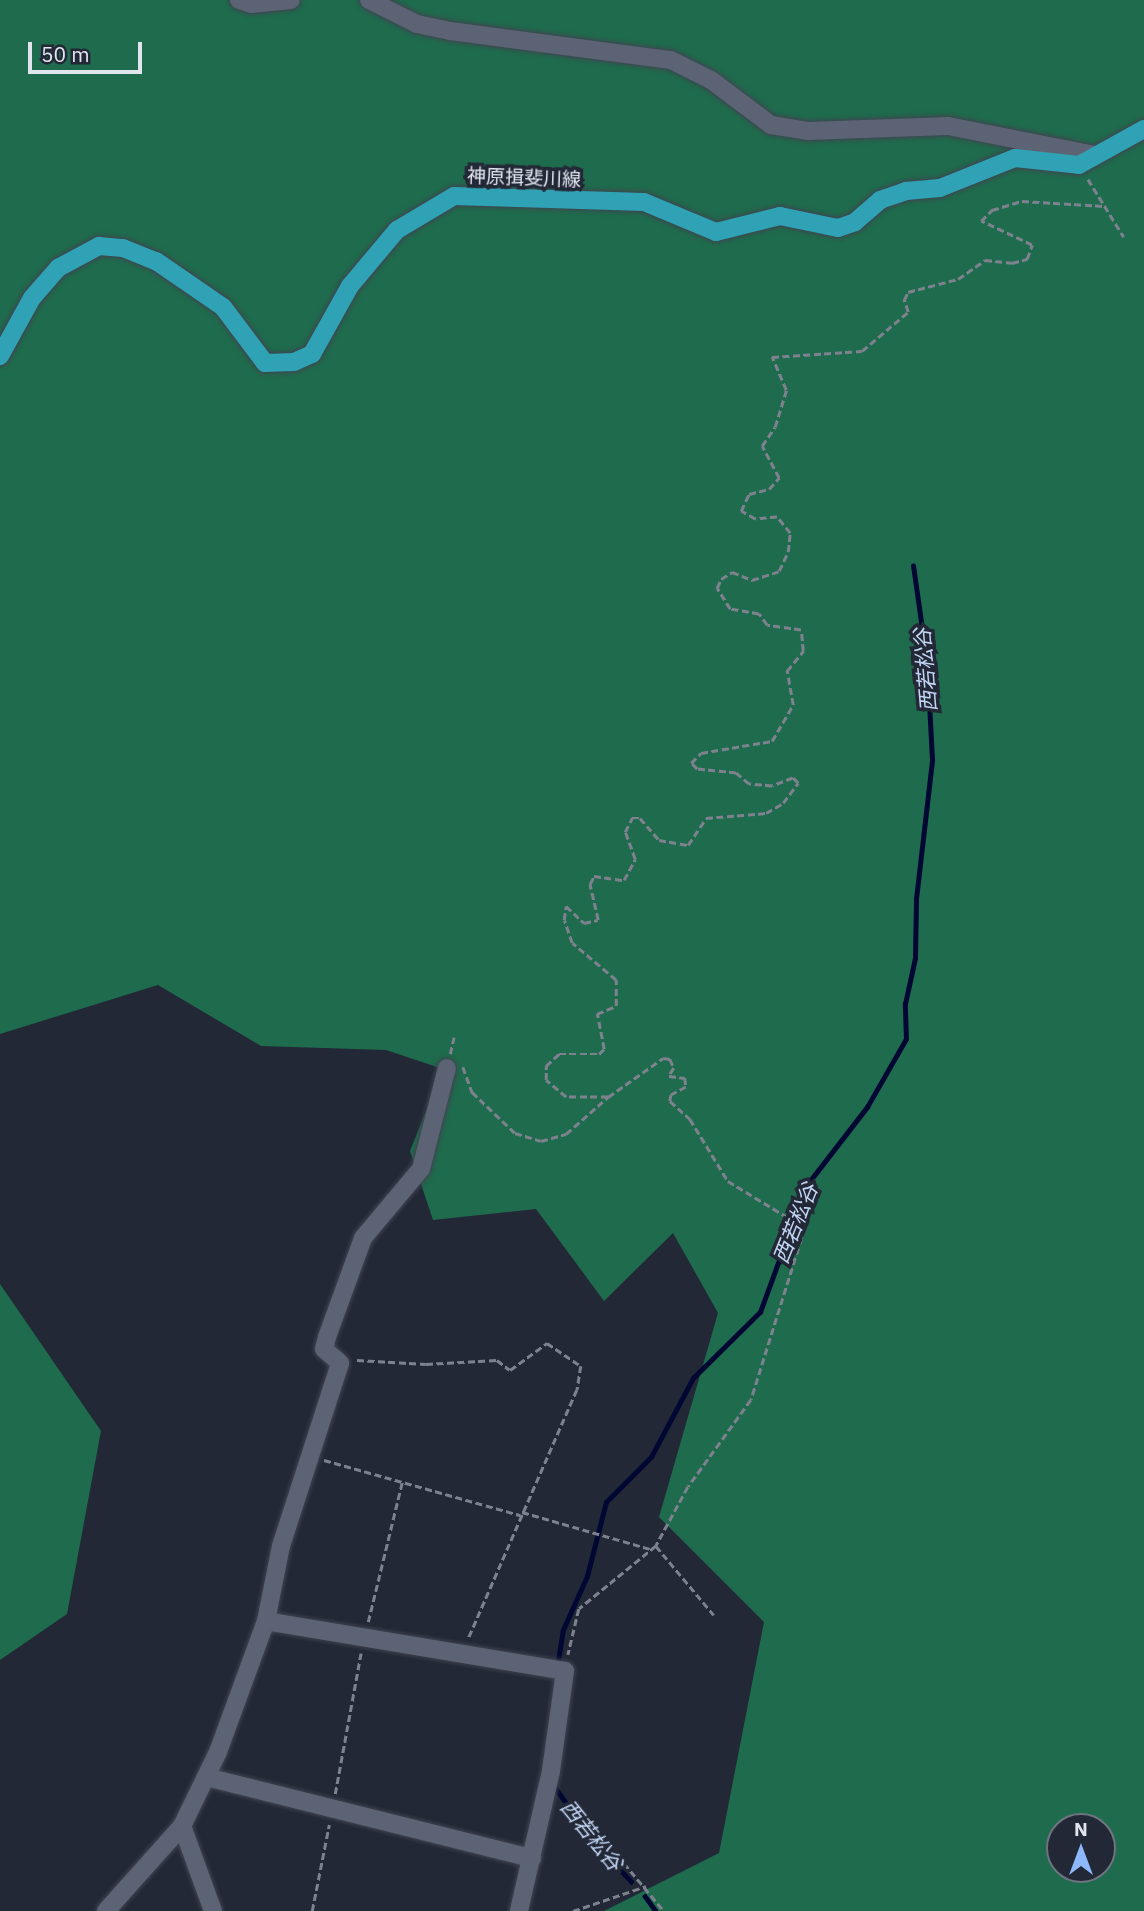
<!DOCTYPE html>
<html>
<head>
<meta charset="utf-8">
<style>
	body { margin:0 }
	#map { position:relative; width:1144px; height:1911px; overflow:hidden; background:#222836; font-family:"IBM Plex Sans","Noto Sans JP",sans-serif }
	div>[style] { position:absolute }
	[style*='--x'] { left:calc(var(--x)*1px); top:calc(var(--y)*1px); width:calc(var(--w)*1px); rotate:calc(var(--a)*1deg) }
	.forest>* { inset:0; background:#1f6b4d }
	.stream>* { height:4.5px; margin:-2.25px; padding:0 2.25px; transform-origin:2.25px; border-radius:2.25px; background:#000733 }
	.path>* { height:2.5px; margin-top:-1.25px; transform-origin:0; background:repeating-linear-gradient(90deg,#7d828e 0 7px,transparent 0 10.5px) }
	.roads { filter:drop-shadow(0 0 2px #3f4450) drop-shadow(0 0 2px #3f4450) }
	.minor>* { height:18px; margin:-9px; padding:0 9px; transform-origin:9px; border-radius:9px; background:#5c6374 }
	.major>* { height:18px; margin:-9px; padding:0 9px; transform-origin:9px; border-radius:9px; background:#2fa3b5 }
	span { translate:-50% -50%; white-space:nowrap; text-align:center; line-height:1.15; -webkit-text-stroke:7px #222836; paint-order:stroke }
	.street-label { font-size:19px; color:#e0e5ee }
	.water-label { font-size:21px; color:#c4d6f5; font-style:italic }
	.north { position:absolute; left:1046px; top:1813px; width:70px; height:70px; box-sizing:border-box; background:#222836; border:2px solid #6e7480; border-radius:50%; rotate:0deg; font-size:19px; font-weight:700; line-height:28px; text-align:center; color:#e0e5ee }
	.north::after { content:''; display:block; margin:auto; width:24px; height:32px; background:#8db9fc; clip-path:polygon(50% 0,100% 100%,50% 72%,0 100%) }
	.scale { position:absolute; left:28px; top:42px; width:114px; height:32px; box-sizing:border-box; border:4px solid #e0e5ee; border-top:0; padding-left:9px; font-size:21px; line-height:24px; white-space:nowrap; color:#e0e5ee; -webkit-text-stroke:5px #222836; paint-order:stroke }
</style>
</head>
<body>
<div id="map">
	<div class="forest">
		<div style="clip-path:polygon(evenodd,0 0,1144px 0,1144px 1911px,604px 1911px,719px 1853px,764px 1622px,659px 1517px,718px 1313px,673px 1233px,604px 1301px,536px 1209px,433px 1220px,410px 1151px,443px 1069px,386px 1050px,261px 1046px,158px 985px,0 1034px,0 0,1060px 1827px,1102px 1827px,1102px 1869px,1060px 1869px,1060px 1827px)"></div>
		<div style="clip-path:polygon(0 1284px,101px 1431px,67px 1614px,0 1660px)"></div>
	</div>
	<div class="stream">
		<div style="--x:557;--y:1667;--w:37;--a:-81"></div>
		<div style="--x:563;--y:1630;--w:59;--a:-66"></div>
		<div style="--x:587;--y:1576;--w:76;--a:-75.6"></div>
		<div style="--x:606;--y:1502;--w:64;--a:-45"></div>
		<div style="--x:651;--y:1457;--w:89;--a:-62"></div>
		<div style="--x:693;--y:1378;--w:94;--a:-44.6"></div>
		<div style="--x:760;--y:1312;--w:134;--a:-69.9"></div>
		<div style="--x:806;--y:1186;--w:100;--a:-52.3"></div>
		<div style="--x:867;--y:1107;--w:78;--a:-60.2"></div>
		<div style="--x:906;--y:1039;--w:35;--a:-92"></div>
		<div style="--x:905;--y:1004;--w:47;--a:-77.7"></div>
		<div style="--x:915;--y:958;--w:59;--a:-89"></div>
		<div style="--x:916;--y:899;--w:140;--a:-83.4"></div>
		<div style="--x:932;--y:760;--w:96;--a:-93"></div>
		<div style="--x:927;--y:664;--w:99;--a:-98.1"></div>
		<div style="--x:555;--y:1787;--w:60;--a:55.2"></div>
		<div style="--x:589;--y:1836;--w:62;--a:47"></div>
		<div style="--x:645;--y:1896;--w:19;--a:54"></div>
	</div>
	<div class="path">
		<div style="--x:1088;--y:179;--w:68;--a:58.2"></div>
		<div style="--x:450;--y:1054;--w:17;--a:-77"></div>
		<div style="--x:463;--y:1067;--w:27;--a:70"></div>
		<div style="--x:472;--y:1092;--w:59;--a:43.6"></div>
		<div style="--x:515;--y:1133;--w:27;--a:17"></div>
		<div style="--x:541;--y:1141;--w:26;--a:-16"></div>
		<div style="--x:566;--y:1134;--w:56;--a:-41.4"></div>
		<div style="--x:608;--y:1097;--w:67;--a:-35.3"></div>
		<div style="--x:663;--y:1058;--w:7;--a:8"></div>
		<div style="--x:670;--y:1059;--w:10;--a:66"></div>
		<div style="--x:674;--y:1068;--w:9;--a:122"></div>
		<div style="--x:669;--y:1076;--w:16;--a:7"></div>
		<div style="--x:685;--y:1078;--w:9;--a:84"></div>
		<div style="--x:686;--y:1087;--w:17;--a:152"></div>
		<div style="--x:671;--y:1095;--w:6;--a:99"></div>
		<div style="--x:670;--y:1101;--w:27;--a:42"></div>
		<div style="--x:690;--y:1119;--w:73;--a:58.5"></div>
		<div style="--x:728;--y:1181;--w:90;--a:31.4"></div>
		<div style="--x:805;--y:1228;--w:180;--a:107.4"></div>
		<div style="--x:751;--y:1400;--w:107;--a:125.9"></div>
		<div style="--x:688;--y:1487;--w:67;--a:118.5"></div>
		<div style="--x:656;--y:1546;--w:99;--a:140.7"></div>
		<div style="--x:579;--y:1609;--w:47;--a:103.4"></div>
		<div style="--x:608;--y:1097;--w:42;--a:180"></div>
		<div style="--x:566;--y:1097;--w:26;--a:-140"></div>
		<div style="--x:546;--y:1080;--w:14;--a:-90"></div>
		<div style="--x:546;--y:1066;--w:18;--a:-43"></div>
		<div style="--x:559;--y:1054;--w:40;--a:0"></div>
		<div style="--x:599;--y:1054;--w:7;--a:-45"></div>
		<div style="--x:604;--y:1049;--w:36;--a:-101"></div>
		<div style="--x:597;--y:1014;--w:21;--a:-23"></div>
		<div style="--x:616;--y:1006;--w:26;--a:-90"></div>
		<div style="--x:616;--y:980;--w:57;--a:-139.9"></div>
		<div style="--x:572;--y:943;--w:24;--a:-109"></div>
		<div style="--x:564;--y:920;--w:14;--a:-82"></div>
		<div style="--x:566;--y:906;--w:25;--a:43"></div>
		<div style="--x:584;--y:923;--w:14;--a:-12"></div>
		<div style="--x:598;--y:920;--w:37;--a:-103"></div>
		<div style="--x:590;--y:884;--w:9;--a:-63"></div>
		<div style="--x:594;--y:876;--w:30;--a:8"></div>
		<div style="--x:624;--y:880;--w:24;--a:-62"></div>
		<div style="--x:635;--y:859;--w:29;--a:-110"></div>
		<div style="--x:625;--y:832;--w:16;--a:-63"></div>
		<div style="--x:632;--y:818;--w:8;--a:0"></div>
		<div style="--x:640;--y:818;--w:29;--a:49"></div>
		<div style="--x:659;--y:840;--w:29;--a:10"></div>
		<div style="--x:688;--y:845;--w:32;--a:-56"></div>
		<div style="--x:706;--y:818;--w:60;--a:-4.8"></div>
		<div style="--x:766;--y:813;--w:20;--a:-30"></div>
		<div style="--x:783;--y:803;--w:25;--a:-53"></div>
		<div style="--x:798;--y:783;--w:7;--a:-135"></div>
		<div style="--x:793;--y:778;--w:22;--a:159"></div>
		<div style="--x:772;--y:786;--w:23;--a:-175"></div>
		<div style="--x:749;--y:784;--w:17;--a:-140"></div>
		<div style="--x:736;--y:773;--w:39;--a:-174"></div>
		<div style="--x:697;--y:769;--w:8;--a:-135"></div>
		<div style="--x:691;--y:763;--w:14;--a:-45"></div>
		<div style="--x:701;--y:753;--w:72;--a:-9.6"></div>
		<div style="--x:772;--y:741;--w:42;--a:-59.7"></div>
		<div style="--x:793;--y:705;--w:35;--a:-100"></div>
		<div style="--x:787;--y:671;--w:26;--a:-51"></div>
		<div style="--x:803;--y:651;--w:21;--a:-95"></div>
		<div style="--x:801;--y:630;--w:34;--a:-172"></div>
		<div style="--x:767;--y:625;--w:14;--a:-126"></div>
		<div style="--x:759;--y:614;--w:29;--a:-170"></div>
		<div style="--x:730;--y:609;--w:25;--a:-122"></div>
		<div style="--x:717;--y:588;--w:10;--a:-66"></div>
		<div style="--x:721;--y:579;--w:13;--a:-32"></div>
		<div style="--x:732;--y:572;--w:22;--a:22"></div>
		<div style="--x:752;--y:580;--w:28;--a:-18"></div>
		<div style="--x:779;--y:571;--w:21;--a:-65"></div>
		<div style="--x:788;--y:552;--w:19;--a:-84"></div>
		<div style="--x:790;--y:533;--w:21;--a:-129"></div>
		<div style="--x:777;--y:517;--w:22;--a:175"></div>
		<div style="--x:755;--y:519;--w:16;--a:-150"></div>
		<div style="--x:741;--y:511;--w:19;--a:-65"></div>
		<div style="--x:749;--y:494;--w:21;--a:-14"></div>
		<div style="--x:769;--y:489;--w:15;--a:-48"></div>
		<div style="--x:779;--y:478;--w:36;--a:-118"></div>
		<div style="--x:762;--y:446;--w:23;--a:-56"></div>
		<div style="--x:775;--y:427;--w:39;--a:-73"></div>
		<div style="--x:786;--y:390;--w:36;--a:-113"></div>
		<div style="--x:772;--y:357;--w:90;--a:-3.8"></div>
		<div style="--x:862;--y:351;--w:60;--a:-40.3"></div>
		<div style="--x:908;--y:312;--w:13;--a:-108"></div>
		<div style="--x:904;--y:300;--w:9;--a:-63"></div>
		<div style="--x:908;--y:292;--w:52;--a:-14.6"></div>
		<div style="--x:958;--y:279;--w:33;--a:-35"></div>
		<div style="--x:985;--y:260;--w:27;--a:6"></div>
		<div style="--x:1012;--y:263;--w:16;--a:-15"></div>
		<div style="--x:1027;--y:259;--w:15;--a:-70"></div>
		<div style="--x:1032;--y:245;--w:56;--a:-154.8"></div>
		<div style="--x:981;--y:221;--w:16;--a:-45"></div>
		<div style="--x:992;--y:210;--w:31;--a:-17"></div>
		<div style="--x:1022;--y:201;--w:82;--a:3.5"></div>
		<div style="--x:357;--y:1360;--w:69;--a:3.3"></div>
		<div style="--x:426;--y:1364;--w:71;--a:-3.2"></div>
		<div style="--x:497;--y:1360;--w:16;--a:38"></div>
		<div style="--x:510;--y:1370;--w:46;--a:-36.1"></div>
		<div style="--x:547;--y:1343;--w:41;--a:34.1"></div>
		<div style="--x:581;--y:1366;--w:24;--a:99"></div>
		<div style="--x:577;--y:1390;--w:270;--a:113.6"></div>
		<div style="--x:324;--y:1460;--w:204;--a:15.7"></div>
		<div style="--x:522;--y:1512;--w:133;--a:16.1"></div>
		<div style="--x:656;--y:1546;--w:90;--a:50"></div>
		<div style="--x:368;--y:1622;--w:144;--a:-76.3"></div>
		<div style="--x:335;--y:1794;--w:143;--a:-79.6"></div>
		<div style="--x:624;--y:1863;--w:62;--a:50.2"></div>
		<div style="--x:312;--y:1911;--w:88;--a:-78.8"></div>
		<div style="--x:573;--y:1911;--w:77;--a:-18.9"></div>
	</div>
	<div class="roads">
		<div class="minor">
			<div style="--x:239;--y:0;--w:13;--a:18"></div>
			<div style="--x:251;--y:4;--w:40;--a:-5.7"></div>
			<div style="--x:369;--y:0;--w:54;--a:26.6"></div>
			<div style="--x:417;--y:24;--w:34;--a:12"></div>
			<div style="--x:450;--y:31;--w:223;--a:7.5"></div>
			<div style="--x:671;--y:60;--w:45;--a:26.6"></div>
			<div style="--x:711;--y:80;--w:75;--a:36.9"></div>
			<div style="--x:771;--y:125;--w:37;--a:9"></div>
			<div style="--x:808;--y:131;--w:140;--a:-2"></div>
			<div style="--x:948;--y:126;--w:150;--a:11.2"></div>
			<div style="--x:266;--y:1621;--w:303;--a:9.5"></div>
			<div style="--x:565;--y:1671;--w:101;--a:98"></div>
			<div style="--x:551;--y:1771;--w:144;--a:102.9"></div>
			<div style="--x:206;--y:1777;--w:336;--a:14"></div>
			<div style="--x:106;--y:1911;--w:114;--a:-48.2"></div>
			<div style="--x:213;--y:1911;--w:90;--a:-110"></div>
			<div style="--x:182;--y:1826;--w:82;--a:-64.1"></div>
			<div style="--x:218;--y:1752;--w:140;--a:-69.9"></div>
			<div style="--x:266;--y:1621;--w:76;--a:-78.7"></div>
			<div style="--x:281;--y:1546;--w:192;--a:-72.1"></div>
			<div style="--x:340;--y:1363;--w:21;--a:-139"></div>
			<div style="--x:324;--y:1349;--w:12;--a:-76"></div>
			<div style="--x:327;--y:1337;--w:105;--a:-70"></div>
			<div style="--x:363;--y:1238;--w:90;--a:-50"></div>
			<div style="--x:421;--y:1169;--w:104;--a:-75.6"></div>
		</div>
		<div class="major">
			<div style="--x:0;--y:356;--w:66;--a:-61.1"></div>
			<div style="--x:32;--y:298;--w:40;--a:-49"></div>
			<div style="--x:58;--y:268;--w:47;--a:-28.2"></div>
			<div style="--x:99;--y:246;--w:24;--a:5"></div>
			<div style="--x:123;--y:248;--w:35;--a:22"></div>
			<div style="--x:156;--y:261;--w:81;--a:34.5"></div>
			<div style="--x:223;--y:307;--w:70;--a:53.1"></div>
			<div style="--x:265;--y:363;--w:29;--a:-2"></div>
			<div style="--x:294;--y:362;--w:20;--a:-24"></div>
			<div style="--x:312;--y:354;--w:78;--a:-60.8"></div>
			<div style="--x:350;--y:286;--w:73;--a:-50"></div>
			<div style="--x:397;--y:230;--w:66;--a:-30.8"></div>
			<div style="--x:454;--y:196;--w:190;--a:1.8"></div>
			<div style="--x:644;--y:202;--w:78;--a:22.6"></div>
			<div style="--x:716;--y:232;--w:66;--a:-14"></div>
			<div style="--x:780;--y:216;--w:59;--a:11.7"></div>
			<div style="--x:838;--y:228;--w:18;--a:-19"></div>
			<div style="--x:855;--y:222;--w:33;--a:-41"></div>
			<div style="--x:880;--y:200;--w:28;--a:-19"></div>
			<div style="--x:906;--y:191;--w:34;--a:-5"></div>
			<div style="--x:940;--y:188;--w:81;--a:-21.8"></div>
			<div style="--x:1015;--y:158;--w:64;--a:6.2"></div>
			<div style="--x:1079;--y:165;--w:74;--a:-29"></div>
		</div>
	</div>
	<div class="street-label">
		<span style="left:524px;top:178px;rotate:2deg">神原揖斐川線</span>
	</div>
	<div class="water-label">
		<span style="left:925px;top:670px;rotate:-95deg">西若松谷</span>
		<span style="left:795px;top:1223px;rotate:-68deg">西若松谷</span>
		<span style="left:592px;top:1835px;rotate:51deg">西若松谷</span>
	</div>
	<div class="north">N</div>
	<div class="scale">50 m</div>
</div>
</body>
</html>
